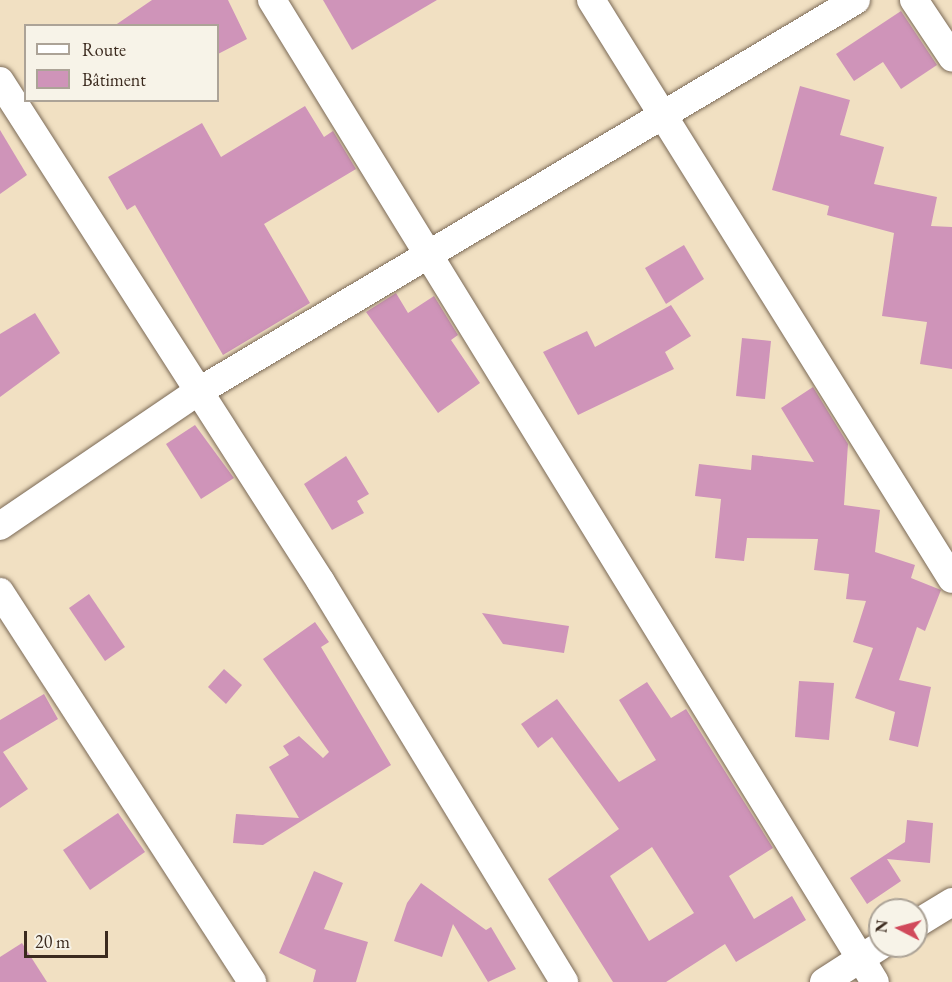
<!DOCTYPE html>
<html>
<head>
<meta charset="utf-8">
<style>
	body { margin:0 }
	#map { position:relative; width:952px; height:982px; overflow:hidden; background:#f1e0c2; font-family:"EB Garamond",serif }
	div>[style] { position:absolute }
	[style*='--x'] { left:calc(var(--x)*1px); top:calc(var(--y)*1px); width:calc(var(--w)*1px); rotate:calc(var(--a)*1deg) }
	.building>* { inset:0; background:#cf94b9 }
	.roads { filter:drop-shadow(0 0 2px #7b6a57) drop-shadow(0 0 2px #7b6a57) }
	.street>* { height:28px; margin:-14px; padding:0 14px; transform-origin:14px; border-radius:14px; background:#fff }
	span { translate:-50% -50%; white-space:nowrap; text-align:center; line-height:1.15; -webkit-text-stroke:4.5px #f7f3e8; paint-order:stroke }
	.legend { position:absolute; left:24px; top:24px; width:195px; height:78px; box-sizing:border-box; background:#f7f3e8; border:2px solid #aca397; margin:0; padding:8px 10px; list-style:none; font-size:18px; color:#3b2a1e }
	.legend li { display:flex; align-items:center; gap:12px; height:30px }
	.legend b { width:30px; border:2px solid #aca397 }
	.north { position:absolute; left:868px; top:898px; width:60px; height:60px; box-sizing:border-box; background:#f7f3e8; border:2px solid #aca397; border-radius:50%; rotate:276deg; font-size:16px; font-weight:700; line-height:24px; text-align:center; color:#3b2a1e }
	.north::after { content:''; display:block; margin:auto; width:21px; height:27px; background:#d1495b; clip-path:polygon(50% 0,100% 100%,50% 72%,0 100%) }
	.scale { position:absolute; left:24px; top:931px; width:84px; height:27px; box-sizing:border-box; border:3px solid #3b2a1e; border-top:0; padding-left:8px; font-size:18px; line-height:21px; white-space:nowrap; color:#3b2a1e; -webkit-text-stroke:4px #f7f3e8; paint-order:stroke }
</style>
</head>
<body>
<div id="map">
	<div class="building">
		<div style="clip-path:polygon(152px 0,228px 0,247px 39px,218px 54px,218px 26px,114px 26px)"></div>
		<div style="clip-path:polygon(323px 0,437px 0,352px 50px)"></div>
		<div style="clip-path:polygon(901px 11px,937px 65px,901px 89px,883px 62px,854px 81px,836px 54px)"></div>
		<div style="clip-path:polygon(800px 86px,850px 100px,840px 135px,884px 147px,874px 184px,937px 197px,931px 226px,952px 227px,952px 369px,920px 364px,927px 322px,882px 316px,894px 233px,827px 215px,829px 206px,772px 190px)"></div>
		<div style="clip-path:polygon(305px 106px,324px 137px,333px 131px,356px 169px,264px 224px,310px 303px,223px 355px,135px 205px,127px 210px,108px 177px,202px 123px,221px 157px)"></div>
		<div style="clip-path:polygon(0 130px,27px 175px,0 194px)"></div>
		<div style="clip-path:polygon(684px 245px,704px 279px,666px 304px,645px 268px)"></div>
		<div style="clip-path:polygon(396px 293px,408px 313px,434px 296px,458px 335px,451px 340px,480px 383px,438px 413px,366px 312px)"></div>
		<div style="clip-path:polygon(671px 305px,691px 336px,665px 352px,674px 369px,578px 415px,543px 352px,587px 331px,595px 347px)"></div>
		<div style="clip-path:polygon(35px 313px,60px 353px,0 397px,0 334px)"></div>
		<div style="clip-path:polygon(742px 338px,771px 341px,765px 399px,736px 396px)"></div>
		<div style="clip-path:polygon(813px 387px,848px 444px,844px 505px,880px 510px,875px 552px,915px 565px,911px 578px,941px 590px,925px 631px,917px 627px,899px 680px,931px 687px,918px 747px,889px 740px,895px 712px,855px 698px,873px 648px,853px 642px,866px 601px,846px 599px,849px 574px,814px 570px,818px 539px,747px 538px,744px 561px,715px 558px,721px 499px,695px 496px,699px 464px,751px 470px,752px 455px,814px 462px,781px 408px)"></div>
		<div style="clip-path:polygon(195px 425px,234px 478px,201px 499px,166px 444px)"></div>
		<div style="clip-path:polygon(346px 456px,369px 494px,357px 501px,364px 513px,332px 530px,304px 484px)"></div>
		<div style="clip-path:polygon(89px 594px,125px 647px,105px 661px,69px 608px)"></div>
		<div style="clip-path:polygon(482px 613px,569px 626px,564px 653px,503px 644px)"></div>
		<div style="clip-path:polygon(315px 622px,329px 642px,321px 647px,391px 765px,263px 845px,233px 843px,236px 814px,299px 818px,269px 767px,289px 755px,283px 746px,299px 736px,323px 758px,329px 752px,263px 659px)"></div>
		<div style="clip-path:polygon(224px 669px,242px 685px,226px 704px,208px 687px)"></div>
		<div style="clip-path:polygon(799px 681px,834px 683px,829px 740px,795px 737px)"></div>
		<div style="clip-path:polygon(evenodd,647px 682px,671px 718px,686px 709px,773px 848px,729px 876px,754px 919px,792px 896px,806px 920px,736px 962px,725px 944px,666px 982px,613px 982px,548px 879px,619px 829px,552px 737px,538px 748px,521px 724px,557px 699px,619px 782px,656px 760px,619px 700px,647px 682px,652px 847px,694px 913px,649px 941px,610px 876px,652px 847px)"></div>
		<div style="clip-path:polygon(44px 694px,58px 719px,3px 752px,28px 789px,0 808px,0 720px)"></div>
		<div style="clip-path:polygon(118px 813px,145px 852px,90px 890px,63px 850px)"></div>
		<div style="clip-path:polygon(907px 820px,933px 823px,930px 863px,887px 859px,901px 881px,867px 904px,850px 878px,905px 842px)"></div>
		<div style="clip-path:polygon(314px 871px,343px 883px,324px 929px,368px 942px,356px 982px,313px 982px,316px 970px,279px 953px)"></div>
		<div style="clip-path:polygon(421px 883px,486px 930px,491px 927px,516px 969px,488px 982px,453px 924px,442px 957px,394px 941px,407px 903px)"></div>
		<div style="clip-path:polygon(22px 943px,47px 982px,0 982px,0 957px)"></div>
	</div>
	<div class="roads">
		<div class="street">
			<div style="--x:272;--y:0;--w:1152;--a:58.45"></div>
			<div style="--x:591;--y:0;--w:682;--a:58.06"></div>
			<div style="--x:914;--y:0;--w:69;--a:56.3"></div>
			<div style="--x:0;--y:81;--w:595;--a:57.35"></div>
			<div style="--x:321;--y:582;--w:468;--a:58.7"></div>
			<div style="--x:0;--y:526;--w:237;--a:-34.2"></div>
			<div style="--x:196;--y:393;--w:768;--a:-30.77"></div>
			<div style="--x:0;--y:592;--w:464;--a:57.1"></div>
			<div style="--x:916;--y:924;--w:42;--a:-31.4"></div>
			<div style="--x:824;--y:982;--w:67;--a:-32.7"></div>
		</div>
	</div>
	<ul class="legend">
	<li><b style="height:8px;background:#fff"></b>Route</li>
	<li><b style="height:16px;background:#cf94b9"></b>Bâtiment</li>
	</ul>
	<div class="north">N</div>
	<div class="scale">20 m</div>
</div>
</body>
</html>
